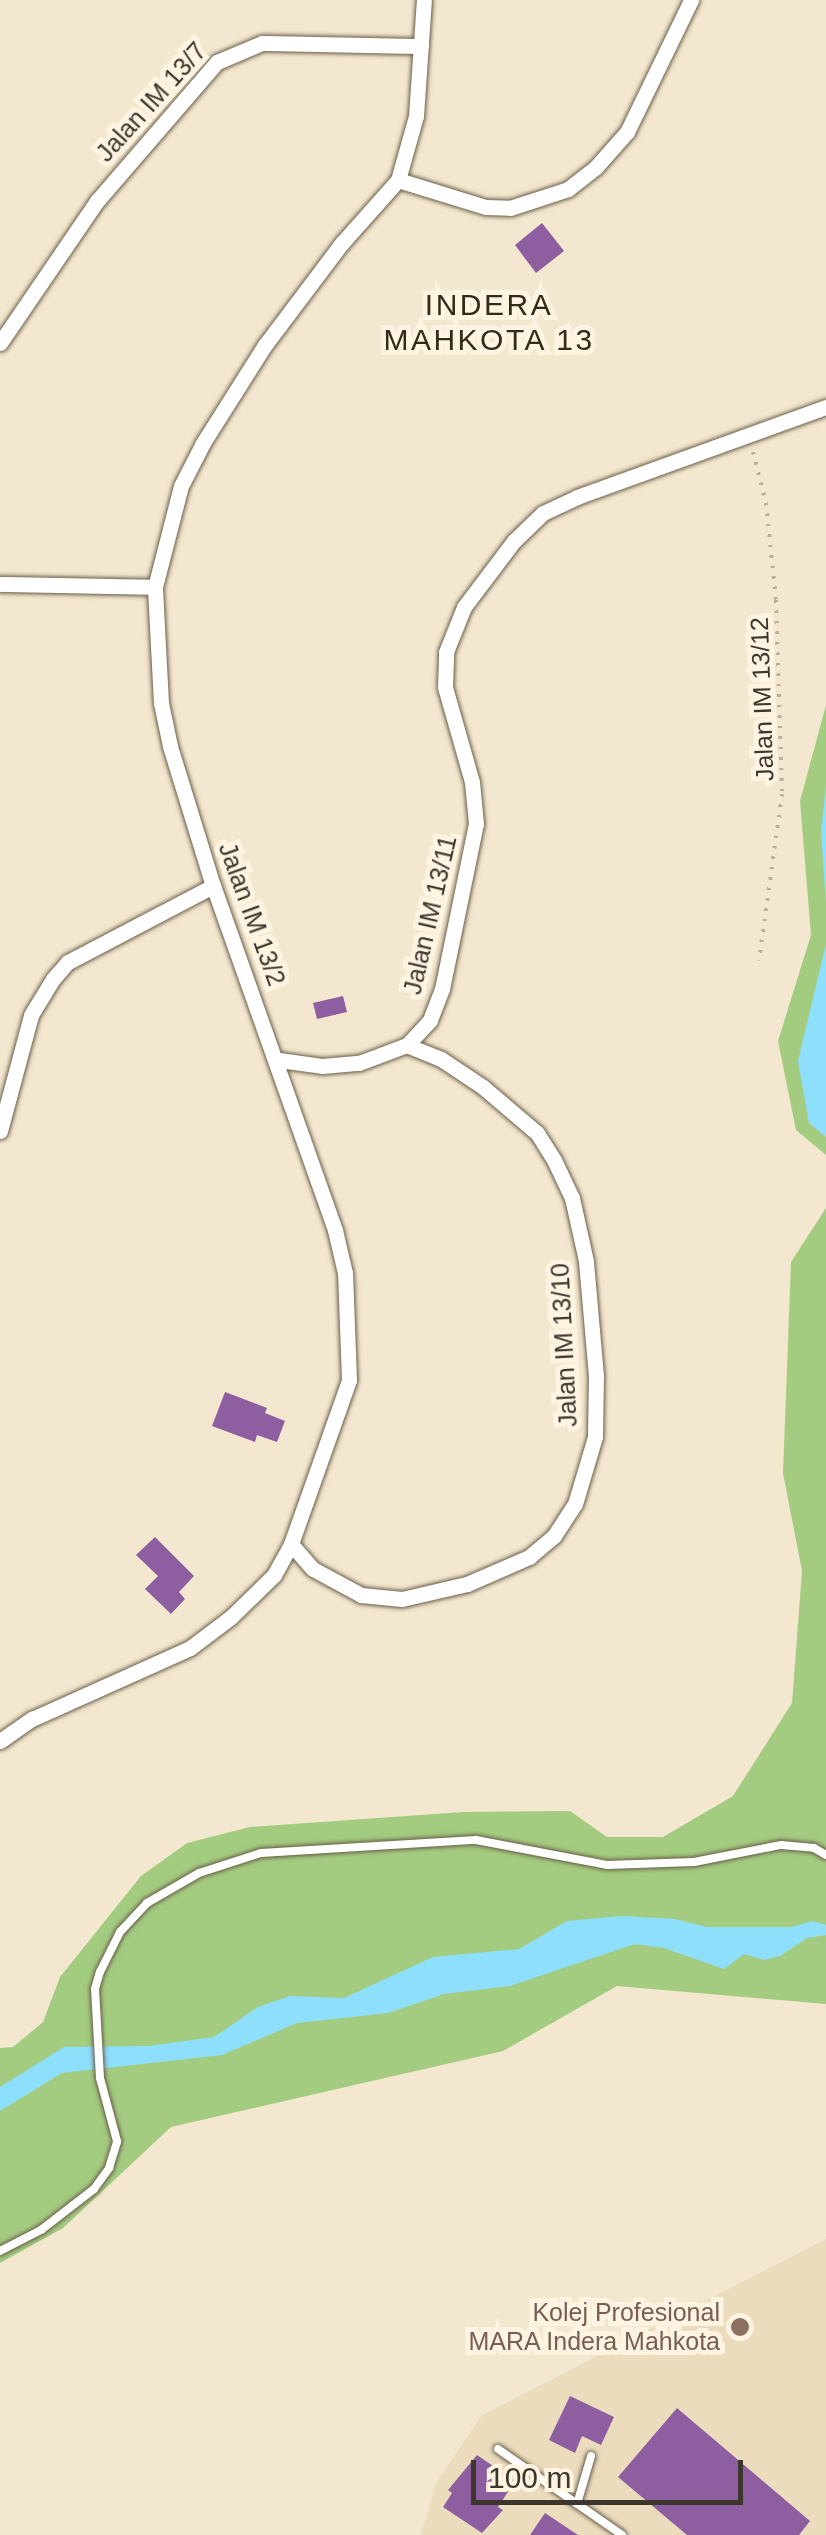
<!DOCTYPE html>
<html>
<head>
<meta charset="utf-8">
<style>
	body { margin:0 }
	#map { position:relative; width:826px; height:2535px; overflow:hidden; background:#f4e7cf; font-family:Arial,sans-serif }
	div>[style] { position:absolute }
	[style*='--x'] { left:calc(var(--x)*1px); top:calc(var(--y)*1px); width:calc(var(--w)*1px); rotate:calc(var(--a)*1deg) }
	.built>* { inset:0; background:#ecdcbe }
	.green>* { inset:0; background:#a4cc81 }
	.water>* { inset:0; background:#8edffb }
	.building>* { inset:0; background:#8d5fa1 }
	.path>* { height:4px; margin-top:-2px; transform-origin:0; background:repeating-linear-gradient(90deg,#baaf9c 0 2.5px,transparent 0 10.5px) }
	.roads { filter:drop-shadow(0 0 2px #695e49) drop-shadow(0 0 2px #695e49) }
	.service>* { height:8px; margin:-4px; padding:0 4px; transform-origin:4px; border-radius:4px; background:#fff }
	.minor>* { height:15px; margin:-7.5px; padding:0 7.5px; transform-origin:7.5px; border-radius:7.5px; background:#fff }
	.dots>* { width:28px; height:28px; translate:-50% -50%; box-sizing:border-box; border:5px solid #fff4e1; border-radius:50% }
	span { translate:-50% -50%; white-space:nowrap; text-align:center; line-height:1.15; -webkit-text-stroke:10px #fff4e1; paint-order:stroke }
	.street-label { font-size:25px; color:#3c362d }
	.education-label { font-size:25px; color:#785e54 }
	.right { translate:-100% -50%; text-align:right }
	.quarter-label { font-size:30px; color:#342a17; letter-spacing:2.5px }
	.scale { position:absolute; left:471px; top:2460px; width:272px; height:45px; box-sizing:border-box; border:5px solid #3c362d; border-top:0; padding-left:12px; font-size:30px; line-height:35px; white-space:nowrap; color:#3c362d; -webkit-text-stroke:8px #fff4e1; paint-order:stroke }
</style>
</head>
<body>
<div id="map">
	<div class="built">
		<div style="clip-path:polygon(826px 2239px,826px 2535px,421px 2535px,436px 2483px,482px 2415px)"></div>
	</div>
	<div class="green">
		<div style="clip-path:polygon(826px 705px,826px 1155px,796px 1130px,778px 1041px,811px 935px,800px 801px)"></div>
		<div style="clip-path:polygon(826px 1208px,826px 2004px,617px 1986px,503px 2051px,171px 2127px,63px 2228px,0 2263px,0 2048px,13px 2047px,43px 2022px,60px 1977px,141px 1876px,187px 1843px,250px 1827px,463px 1812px,570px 1811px,607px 1837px,663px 1837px,733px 1796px,792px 1703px,802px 1571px,783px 1473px,791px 1262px)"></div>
	</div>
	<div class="water">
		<div style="clip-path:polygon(826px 785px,826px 903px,821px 833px)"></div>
		<div style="clip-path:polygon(826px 944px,826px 1137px,809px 1123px,798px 1061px)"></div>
		<div style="clip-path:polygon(622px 1916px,675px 1919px,707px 1927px,792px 1927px,812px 1921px,826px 1925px,826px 1935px,807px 1938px,780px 1956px,764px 1960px,744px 1954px,724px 1969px,664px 1948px,635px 1944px,510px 1986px,444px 1994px,388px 2013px,297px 2023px,222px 2055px,62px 2073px,0 2111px,0 2087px,64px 2047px,149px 2046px,214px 2037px,258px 2007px,290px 1996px,344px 1998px,433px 1957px,519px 1949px,567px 1921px)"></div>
	</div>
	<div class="building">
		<div style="clip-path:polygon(542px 223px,564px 251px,536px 273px,515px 245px)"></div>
		<div style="clip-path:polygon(343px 996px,347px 1012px,317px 1019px,313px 1003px)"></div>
		<div style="clip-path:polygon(225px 1392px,267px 1408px,265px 1413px,285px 1421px,277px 1442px,257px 1435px,255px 1442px,212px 1426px)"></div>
		<div style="clip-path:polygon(155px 1537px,194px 1576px,179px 1592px,185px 1599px,171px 1614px,145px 1589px,158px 1576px,136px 1555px)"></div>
		<div style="clip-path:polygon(570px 2396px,614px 2417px,601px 2445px,582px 2436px,575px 2453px,549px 2440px)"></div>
		<div style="clip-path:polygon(677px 2408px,810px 2521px,799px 2535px,687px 2535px,618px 2477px)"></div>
		<div style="clip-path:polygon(477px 2455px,515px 2481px,498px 2507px,503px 2510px,482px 2533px,443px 2507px,452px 2493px,448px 2490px)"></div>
		<div style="clip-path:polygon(545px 2513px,578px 2535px,530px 2535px)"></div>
	</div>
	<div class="path">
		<div style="--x:753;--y:452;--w:53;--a:75.7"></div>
		<div style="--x:766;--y:503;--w:98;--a:84.1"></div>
		<div style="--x:776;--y:600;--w:194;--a:88.2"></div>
		<div style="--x:782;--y:794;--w:168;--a:97.9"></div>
	</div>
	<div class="roads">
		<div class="service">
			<div style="--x:0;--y:2251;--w:46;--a:-27.1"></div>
			<div style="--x:41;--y:2230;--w:67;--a:-37.7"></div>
			<div style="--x:94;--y:2189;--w:26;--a:-54"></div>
			<div style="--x:109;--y:2168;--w:28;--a:-73"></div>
			<div style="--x:117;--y:2141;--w:65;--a:-105.1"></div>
			<div style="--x:100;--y:2078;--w:89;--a:-93.2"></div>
			<div style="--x:95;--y:1989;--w:18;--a:-74"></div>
			<div style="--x:100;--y:1972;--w:45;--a:-63.4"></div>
			<div style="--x:120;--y:1932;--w:40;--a:-47"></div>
			<div style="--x:147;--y:1903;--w:60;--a:-30"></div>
			<div style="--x:199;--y:1873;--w:65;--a:-17.9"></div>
			<div style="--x:261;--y:1853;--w:215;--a:-3.5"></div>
			<div style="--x:476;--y:1840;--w:133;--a:10.8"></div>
			<div style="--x:607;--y:1865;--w:87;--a:-2"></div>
			<div style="--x:694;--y:1862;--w:89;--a:-11.1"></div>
			<div style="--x:781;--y:1845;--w:33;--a:5"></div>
			<div style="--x:814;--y:1848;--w:14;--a:30"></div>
			<div style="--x:498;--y:2449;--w:151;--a:34.7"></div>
			<div style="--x:577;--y:2504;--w:50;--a:-73.7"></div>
		</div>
		<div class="minor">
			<div style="--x:398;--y:180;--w:92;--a:17.1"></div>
			<div style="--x:486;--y:207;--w:24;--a:2"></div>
			<div style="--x:510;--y:208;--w:61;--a:-18.1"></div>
			<div style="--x:568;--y:189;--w:36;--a:-38"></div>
			<div style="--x:596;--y:167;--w:47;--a:-48.5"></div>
			<div style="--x:627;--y:132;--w:147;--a:-64.1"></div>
			<div style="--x:0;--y:343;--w:172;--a:-55.7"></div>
			<div style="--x:97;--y:201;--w:184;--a:-49.2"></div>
			<div style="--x:217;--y:62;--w:49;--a:-22.9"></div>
			<div style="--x:262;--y:43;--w:159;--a:1.1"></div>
			<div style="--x:0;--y:584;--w:155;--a:1.1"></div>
			<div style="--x:279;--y:1060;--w:43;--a:7.9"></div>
			<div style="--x:322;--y:1066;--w:37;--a:-5"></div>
			<div style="--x:359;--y:1063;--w:51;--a:-20.6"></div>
			<div style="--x:407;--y:1045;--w:34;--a:-47"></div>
			<div style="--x:430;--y:1020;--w:33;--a:-69"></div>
			<div style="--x:442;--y:989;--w:168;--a:-78.4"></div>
			<div style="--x:476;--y:824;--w:42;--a:-95.4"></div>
			<div style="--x:472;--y:782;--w:99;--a:-105.9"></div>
			<div style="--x:445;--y:687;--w:35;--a:-88"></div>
			<div style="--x:446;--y:652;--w:48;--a:-68.2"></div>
			<div style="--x:464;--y:607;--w:83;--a:-52.9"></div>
			<div style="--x:514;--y:541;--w:40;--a:-44"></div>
			<div style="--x:543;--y:513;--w:38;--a:-25"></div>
			<div style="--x:577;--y:497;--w:265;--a:-19.9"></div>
			<div style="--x:0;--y:1131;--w:120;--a:-75"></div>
			<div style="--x:31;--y:1015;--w:42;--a:-58.6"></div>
			<div style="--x:53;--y:979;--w:23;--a:-49"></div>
			<div style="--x:68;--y:962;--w:164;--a:-27.7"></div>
			<div style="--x:291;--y:1544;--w:33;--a:49"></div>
			<div style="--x:313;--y:1569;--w:55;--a:28.4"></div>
			<div style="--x:361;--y:1595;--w:41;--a:5.6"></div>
			<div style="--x:402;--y:1599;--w:67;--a:-13"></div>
			<div style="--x:467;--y:1584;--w:68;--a:-23.5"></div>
			<div style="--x:529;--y:1557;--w:33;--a:-40"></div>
			<div style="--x:554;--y:1536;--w:38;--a:-57"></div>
			<div style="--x:575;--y:1504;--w:70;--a:-73.4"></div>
			<div style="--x:595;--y:1437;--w:61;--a:-89.1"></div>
			<div style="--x:596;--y:1376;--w:115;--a:-95"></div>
			<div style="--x:586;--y:1261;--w:65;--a:-102.5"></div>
			<div style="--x:572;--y:1198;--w:42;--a:-115.3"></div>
			<div style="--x:554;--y:1160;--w:32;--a:-122"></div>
			<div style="--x:537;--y:1133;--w:71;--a:-139.6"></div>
			<div style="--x:483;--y:1087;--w:50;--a:-146.3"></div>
			<div style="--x:441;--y:1059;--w:37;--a:-158"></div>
			<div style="--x:0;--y:1741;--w:39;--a:-35"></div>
			<div style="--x:32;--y:1719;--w:173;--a:-24.2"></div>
			<div style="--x:190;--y:1648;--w:51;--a:-37.1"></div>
			<div style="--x:231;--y:1617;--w:60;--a:-44.3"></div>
			<div style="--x:274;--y:1575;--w:35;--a:-61"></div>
			<div style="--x:291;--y:1544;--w:174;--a:-70.5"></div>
			<div style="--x:349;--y:1380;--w:107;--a:-92.1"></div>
			<div style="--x:345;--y:1273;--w:44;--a:-103.1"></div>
			<div style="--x:335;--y:1230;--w:365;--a:-109.5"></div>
			<div style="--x:213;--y:886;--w:146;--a:-107.1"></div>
			<div style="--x:170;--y:746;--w:44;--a:-101.8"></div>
			<div style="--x:161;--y:703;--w:116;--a:-93"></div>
			<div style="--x:155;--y:587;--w:104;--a:-75.6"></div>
			<div style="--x:181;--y:486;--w:48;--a:-62.9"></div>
			<div style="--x:203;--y:443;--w:116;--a:-57.7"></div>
			<div style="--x:265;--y:345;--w:128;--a:-53"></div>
			<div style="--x:342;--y:243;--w:84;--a:-48.4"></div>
			<div style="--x:398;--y:180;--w:66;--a:-74.3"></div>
			<div style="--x:416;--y:116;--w:116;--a:-86.1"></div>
		</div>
	</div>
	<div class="dots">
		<div style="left:740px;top:2327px;background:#8d6e63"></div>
	</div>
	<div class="street-label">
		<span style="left:151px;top:102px;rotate:-48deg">Jalan IM 13/7</span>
		<span style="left:762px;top:699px;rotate:-92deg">Jalan IM 13/12</span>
		<span style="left:252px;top:914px;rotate:70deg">Jalan IM 13/2</span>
		<span style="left:430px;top:915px;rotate:-77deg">Jalan IM 13/11</span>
		<span style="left:564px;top:1345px;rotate:-93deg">Jalan IM 13/10</span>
	</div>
	<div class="education-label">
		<span class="right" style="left:720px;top:2327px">Kolej Profesional<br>MARA Indera Mahkota</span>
	</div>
	<div class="quarter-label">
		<span style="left:489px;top:322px">INDERA<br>MAHKOTA 13</span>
	</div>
	<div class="scale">100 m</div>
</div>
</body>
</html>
